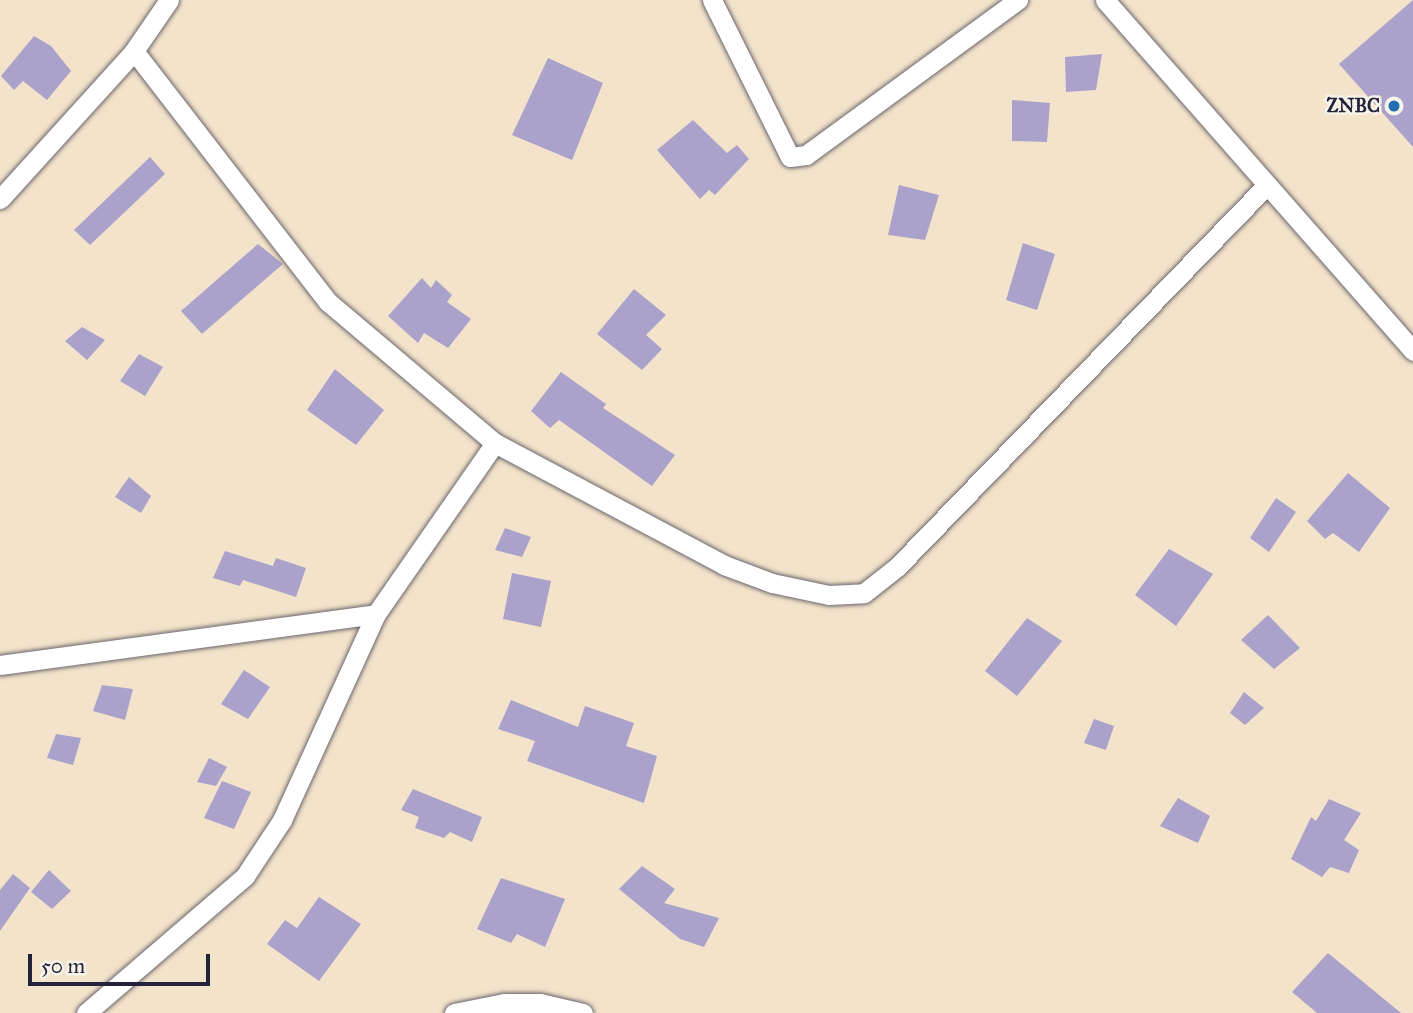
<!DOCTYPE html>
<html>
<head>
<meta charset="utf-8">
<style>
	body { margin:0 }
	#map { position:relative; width:1413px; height:1013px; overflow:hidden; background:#f3e3ca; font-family:"IM FELL Great Primer",serif }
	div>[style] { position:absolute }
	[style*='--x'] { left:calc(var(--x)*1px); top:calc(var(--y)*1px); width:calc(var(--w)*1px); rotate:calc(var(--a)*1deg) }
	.building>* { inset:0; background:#aba2cb }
	.roads { filter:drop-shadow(0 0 2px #6b666d) drop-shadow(0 0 2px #6b666d) }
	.street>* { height:19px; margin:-9.5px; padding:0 9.5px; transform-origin:9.5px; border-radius:9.5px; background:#fff }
	.dots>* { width:19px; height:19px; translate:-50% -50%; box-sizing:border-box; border:4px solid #f7f3e8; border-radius:50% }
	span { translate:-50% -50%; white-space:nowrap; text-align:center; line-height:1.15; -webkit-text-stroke:5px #f7f3e8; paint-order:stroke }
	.poi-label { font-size:19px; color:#22223b; font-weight:700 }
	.right { translate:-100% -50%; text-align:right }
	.scale { position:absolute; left:28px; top:954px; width:182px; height:32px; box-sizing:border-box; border:4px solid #22223b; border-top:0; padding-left:9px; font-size:21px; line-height:24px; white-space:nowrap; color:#22223b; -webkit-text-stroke:5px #f7f3e8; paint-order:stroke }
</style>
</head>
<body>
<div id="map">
	<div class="building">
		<div style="clip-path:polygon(1413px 0,1413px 147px,1339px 64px)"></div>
		<div style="clip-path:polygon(34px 36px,51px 46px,71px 71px,47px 100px,23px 81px,14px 90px,1px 76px)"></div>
		<div style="clip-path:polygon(1102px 54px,1096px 90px,1066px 92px,1065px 57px)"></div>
		<div style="clip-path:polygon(548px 58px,603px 83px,572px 160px,512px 135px)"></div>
		<div style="clip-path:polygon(1012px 100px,1050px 103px,1047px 142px,1012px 141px)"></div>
		<div style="clip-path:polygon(693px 120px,727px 153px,737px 145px,749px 159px,715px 195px,709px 190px,700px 199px,657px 150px)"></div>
		<div style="clip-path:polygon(150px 157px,165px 174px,90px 245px,74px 230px)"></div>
		<div style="clip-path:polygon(899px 185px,939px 195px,925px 240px,888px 235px)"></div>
		<div style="clip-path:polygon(1023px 243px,1055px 254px,1037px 310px,1006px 300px)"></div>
		<div style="clip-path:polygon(258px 244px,283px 264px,202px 334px,181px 311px)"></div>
		<div style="clip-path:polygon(422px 278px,431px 288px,436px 280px,452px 295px,447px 302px,471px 319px,448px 348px,424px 333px,418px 343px,388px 316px)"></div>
		<div style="clip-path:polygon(634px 289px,666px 315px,646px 335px,662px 349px,642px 370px,597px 334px)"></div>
		<div style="clip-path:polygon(82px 327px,105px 340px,87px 360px,65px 341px)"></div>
		<div style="clip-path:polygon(139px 354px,163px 367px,145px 396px,120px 381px)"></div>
		<div style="clip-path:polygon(335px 369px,384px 410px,356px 445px,307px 410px)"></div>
		<div style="clip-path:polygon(561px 372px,606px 404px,603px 408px,675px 455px,652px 486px,559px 420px,550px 428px,531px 411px)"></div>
		<div style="clip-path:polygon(1348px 473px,1390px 508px,1359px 552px,1333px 533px,1325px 539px,1307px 521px)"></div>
		<div style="clip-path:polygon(129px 477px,151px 496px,141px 513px,115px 497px)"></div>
		<div style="clip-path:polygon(1276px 498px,1296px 512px,1269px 552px,1250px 538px)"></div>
		<div style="clip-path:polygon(505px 528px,531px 537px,522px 557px,495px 550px)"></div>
		<div style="clip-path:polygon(1169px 549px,1213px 574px,1176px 626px,1135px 595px)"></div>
		<div style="clip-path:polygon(225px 551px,273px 566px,276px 558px,306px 568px,296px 597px,243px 580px,240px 586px,213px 578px)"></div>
		<div style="clip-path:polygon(512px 573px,551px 581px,541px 627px,503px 619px)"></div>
		<div style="clip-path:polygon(1268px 615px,1300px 648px,1274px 669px,1241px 640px)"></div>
		<div style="clip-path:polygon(1027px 618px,1062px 641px,1017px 696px,985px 671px)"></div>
		<div style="clip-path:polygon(244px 670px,270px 687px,248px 719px,221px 704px)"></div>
		<div style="clip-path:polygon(102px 685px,133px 689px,125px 720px,93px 711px)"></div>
		<div style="clip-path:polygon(1244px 692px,1264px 708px,1245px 725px,1230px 713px)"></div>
		<div style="clip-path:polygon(511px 700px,578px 727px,585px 706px,634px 723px,626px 746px,657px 756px,644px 803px,527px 761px,535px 741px,498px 729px)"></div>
		<div style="clip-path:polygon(1094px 719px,1114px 726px,1106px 750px,1084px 743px)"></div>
		<div style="clip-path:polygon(56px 734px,81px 738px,73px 765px,47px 758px)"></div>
		<div style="clip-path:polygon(209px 758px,227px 767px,216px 786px,197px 782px)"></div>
		<div style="clip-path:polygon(222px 781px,251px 792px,234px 829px,204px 818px)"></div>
		<div style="clip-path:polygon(413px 789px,482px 817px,472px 842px,450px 832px,444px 838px,415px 828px,419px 817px,401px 810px)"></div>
		<div style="clip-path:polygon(1178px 798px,1210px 816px,1198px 843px,1160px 826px)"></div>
		<div style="clip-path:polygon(1329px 799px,1361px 813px,1344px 840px,1359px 850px,1349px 873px,1330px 867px,1322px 877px,1291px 859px,1311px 817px,1316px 821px)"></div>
		<div style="clip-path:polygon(642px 866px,675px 889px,664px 903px,719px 918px,704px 947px,680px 939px,619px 889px)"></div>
		<div style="clip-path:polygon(49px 870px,71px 891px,52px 909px,31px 892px)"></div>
		<div style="clip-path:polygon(13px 874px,30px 888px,0 931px,0 890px)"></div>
		<div style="clip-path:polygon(501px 878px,565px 899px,545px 947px,517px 934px,511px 943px,477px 929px)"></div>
		<div style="clip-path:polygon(319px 897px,361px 924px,319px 981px,267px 944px,285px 920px,297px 928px)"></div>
		<div style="clip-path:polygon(1328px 953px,1401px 1013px,1317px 1013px,1292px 992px)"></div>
	</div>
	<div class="roads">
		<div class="street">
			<div style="--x:169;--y:0;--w:62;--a:124.5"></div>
			<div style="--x:134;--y:51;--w:317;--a:52.3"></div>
			<div style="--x:328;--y:302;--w:219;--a:40.2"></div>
			<div style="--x:495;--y:443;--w:259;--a:28"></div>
			<div style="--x:724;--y:565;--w:51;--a:20.6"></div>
			<div style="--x:772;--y:583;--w:58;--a:11.9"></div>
			<div style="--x:829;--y:595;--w:35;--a:-3"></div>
			<div style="--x:864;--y:593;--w:42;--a:-38.2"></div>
			<div style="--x:897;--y:567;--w:529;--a:-45.92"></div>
			<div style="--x:712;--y:0;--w:175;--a:63.6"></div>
			<div style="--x:790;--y:157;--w:16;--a:-7"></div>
			<div style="--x:806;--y:155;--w:263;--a:-36.2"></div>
			<div style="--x:1105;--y:0;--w:467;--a:48.7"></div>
			<div style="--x:0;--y:199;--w:200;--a:-47.8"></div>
			<div style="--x:0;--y:665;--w:379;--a:-7.7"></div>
			<div style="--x:86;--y:1013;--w:210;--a:-40.7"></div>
			<div style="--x:245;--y:876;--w:67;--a:-56.5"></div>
			<div style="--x:282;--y:820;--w:226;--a:-65.5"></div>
			<div style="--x:376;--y:614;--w:208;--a:-55.2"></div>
			<div style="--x:454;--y:1013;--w:51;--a:-11.3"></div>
			<div style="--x:504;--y:1003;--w:36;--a:0"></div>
			<div style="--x:540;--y:1003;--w:44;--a:13.1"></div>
		</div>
	</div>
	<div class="dots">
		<div style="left:1394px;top:106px;background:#1f6fb2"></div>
	</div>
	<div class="poi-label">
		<span class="right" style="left:1380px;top:106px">ZNBC</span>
	</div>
	<div class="scale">50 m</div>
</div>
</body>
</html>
